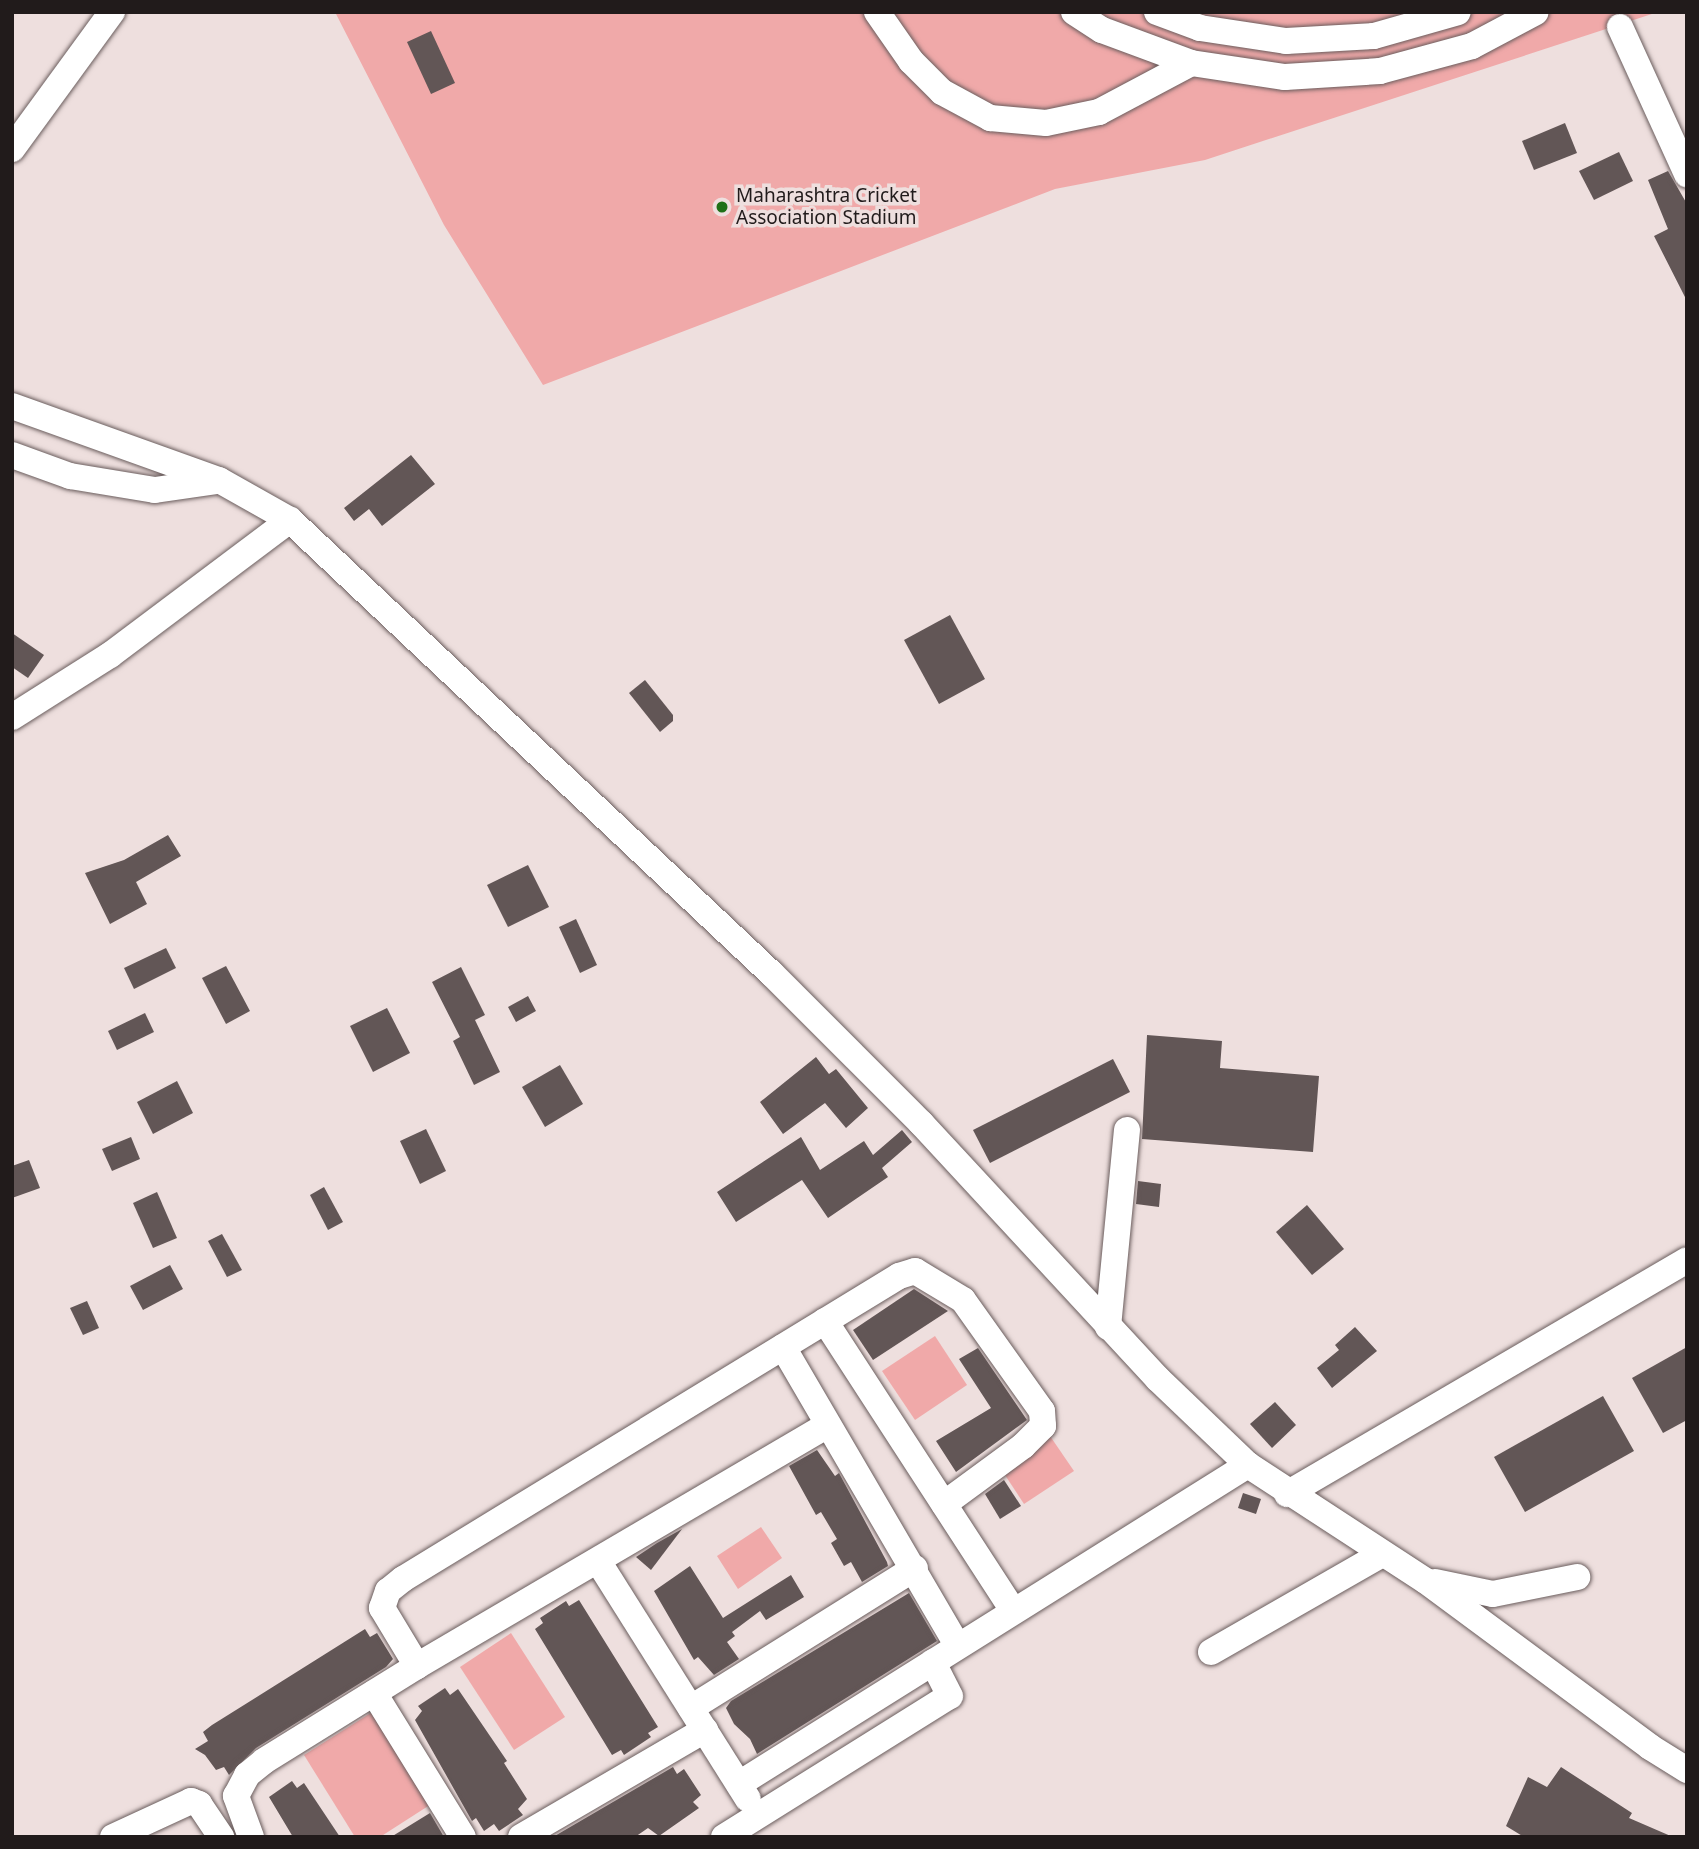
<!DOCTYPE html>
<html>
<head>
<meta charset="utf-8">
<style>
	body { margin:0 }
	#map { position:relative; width:1699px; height:1849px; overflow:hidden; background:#eedfde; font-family:"Noto Sans",sans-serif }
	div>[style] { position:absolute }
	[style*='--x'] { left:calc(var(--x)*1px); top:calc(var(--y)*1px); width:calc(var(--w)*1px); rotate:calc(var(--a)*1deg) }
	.green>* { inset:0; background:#f0a9a9 }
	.building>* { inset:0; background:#625656 }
	.roads { filter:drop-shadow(0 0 2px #6a5d5d) drop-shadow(0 0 2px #6a5d5d) }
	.minor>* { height:26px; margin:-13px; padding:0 13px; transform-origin:13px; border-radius:13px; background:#fff }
	.dots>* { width:19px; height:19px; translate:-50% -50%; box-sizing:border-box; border:4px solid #eedfde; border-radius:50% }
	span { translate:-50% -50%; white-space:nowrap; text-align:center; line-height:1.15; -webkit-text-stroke:7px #eedfde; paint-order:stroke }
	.poi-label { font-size:19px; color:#211b1b }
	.left { translate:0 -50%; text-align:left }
	.frame { position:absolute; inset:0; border:14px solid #211b1b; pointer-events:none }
</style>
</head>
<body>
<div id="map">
	<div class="green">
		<div style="clip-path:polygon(335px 12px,1658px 12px,1205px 160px,1055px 189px,543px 385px,444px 225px)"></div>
		<div style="clip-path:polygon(935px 1336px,967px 1385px,915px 1420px,882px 1371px)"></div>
		<div style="clip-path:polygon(1050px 1436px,1074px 1471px,1024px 1504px,1001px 1469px)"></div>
		<div style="clip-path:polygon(761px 1527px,782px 1558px,738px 1589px,717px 1556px)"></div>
		<div style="clip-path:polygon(511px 1633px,565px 1717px,514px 1750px,460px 1667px)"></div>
		<div style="clip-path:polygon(377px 1709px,436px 1801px,380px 1837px,355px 1837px,304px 1755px)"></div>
	</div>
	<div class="building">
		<div style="clip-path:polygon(431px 31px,455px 83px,431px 94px,407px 42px)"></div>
		<div style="clip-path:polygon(1565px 123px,1577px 153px,1534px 170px,1522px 141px)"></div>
		<div style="clip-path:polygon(1619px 152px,1633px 181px,1594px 200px,1579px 171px)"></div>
		<div style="clip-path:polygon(1668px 171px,1687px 204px,1687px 301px,1654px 236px,1668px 229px,1648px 180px)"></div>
		<div style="clip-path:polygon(411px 455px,435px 484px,382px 526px,369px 509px,354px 521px,344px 508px)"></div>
		<div style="clip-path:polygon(950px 615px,985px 679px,939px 704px,904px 640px)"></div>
		<div style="clip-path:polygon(12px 633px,44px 655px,28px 678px,12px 667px)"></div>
		<div style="clip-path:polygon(645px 680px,673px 715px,673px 721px,660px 732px,629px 693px)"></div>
		<div style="clip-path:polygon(168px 835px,181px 856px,136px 882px,147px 904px,110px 924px,85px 873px,124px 860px)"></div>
		<div style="clip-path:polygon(528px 865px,549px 907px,508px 927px,487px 885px)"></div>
		<div style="clip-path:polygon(576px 919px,597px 965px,580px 973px,559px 927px)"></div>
		<div style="clip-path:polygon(166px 948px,176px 968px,134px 989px,124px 968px)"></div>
		<div style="clip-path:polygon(226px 966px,250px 1011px,226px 1024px,202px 978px)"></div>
		<div style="clip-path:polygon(461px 967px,485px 1015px,475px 1020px,500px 1072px,474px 1085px,453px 1041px,460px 1037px,432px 982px)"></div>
		<div style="clip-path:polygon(528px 996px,536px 1011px,516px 1022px,508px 1007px)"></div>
		<div style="clip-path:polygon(387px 1008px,410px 1053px,373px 1072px,350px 1026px)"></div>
		<div style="clip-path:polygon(145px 1013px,154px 1032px,117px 1050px,108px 1031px)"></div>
		<div style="clip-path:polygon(1147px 1035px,1222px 1041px,1220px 1068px,1319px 1076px,1313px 1152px,1142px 1139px)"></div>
		<div style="clip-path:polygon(816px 1057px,829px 1074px,836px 1069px,868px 1108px,846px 1128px,825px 1103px,783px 1134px,760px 1102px)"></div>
		<div style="clip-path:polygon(1113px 1059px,1130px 1092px,990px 1163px,973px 1130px)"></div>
		<div style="clip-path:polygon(560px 1065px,583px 1104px,545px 1127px,522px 1087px)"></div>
		<div style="clip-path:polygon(177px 1081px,193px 1113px,153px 1134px,137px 1102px)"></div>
		<div style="clip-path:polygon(426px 1129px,446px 1171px,420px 1184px,400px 1141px)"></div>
		<div style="clip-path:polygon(902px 1130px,912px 1142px,882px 1168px,888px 1177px,828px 1218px,802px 1180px,736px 1222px,717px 1192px,801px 1137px,820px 1170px,864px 1141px,873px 1155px)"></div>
		<div style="clip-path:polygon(131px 1137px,140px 1159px,112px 1171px,102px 1149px)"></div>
		<div style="clip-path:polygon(29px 1160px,40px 1188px,12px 1198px,12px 1166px)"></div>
		<div style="clip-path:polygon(1138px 1181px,1161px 1184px,1159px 1207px,1136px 1204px)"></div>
		<div style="clip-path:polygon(324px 1187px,343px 1222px,328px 1230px,310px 1195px)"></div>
		<div style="clip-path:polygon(157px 1192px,177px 1238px,153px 1248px,133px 1203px)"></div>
		<div style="clip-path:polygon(1307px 1205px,1344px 1249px,1312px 1275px,1276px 1232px)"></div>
		<div style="clip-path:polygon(222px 1234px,242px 1270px,227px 1277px,208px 1241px)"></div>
		<div style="clip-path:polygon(170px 1265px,183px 1289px,143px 1310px,130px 1286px)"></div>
		<div style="clip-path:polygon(914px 1289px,948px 1311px,873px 1360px,853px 1330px)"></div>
		<div style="clip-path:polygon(87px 1301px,99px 1328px,83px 1335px,70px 1308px)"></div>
		<div style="clip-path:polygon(1355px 1327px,1377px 1351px,1332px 1388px,1317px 1368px,1339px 1350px,1335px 1345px)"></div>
		<div style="clip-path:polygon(1687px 1347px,1687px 1420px,1663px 1433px,1632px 1378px)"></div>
		<div style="clip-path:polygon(978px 1348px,1027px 1420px,956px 1472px,936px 1441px,991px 1408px,959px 1359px)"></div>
		<div style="clip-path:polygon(1603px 1396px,1634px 1451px,1525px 1512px,1494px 1457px)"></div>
		<div style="clip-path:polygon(1275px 1402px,1296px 1425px,1272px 1448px,1250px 1424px)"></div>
		<div style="clip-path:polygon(817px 1450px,835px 1476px,839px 1473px,887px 1562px,888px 1566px,862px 1582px,851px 1562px,844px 1566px,831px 1543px,837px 1539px,821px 1512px,816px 1515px,789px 1466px)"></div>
		<div style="clip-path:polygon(1004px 1480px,1021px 1506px,1000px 1519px,985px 1494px)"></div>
		<div style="clip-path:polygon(1243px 1493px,1261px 1499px,1256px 1514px,1238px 1508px)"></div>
		<div style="clip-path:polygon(682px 1529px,651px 1570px,636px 1557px,657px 1543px)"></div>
		<div style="clip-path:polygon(690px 1566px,723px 1618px,791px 1575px,804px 1597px,766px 1620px,760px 1611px,732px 1632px,735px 1636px,727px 1642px,739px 1659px,714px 1675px,698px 1657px,694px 1660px,654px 1591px)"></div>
		<div style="clip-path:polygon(909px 1593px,937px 1641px,757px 1754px,750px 1739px,734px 1724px,726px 1708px,731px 1701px)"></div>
		<div style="clip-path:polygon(579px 1600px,658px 1727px,648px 1733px,651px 1737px,624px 1755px,621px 1750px,612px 1755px,535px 1629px,543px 1623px,540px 1618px,566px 1601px,569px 1606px)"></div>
		<div style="clip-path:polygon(365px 1629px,370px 1637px,377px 1633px,393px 1659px,386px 1667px,256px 1748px,229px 1775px,224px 1767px,216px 1770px,205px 1755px,195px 1749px,208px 1741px,203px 1732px,212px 1725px)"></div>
		<div style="clip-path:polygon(445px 1688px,450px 1695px,458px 1689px,507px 1761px,504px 1763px,527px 1799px,518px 1809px,523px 1815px,499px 1831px,494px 1824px,484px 1831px,476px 1818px,472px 1821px,415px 1720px,422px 1711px,418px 1706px)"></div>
		<div style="clip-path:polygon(673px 1767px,677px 1774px,684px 1769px,701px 1795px,693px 1802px,699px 1808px,659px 1836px,648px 1828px,635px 1837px,553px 1837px)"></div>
		<div style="clip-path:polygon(1561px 1767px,1632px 1813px,1629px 1818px,1673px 1837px,1524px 1837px,1506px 1826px,1528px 1777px,1547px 1787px)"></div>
		<div style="clip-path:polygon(292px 1781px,297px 1788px,304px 1783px,340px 1837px,293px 1837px,269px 1797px)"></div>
		<div style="clip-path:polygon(430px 1813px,444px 1837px,391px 1837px)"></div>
	</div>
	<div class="roads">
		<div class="minor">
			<div style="--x:877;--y:12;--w:60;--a:55.2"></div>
			<div style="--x:911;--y:61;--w:44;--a:45"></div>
			<div style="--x:942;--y:92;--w:55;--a:28.4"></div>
			<div style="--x:990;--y:118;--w:56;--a:5.1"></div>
			<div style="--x:1046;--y:123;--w:54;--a:-11.7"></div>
			<div style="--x:1099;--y:112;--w:104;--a:-28"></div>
			<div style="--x:1074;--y:12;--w:33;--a:33"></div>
			<div style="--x:1102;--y:30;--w:95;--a:20.3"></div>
			<div style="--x:1191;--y:63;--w:95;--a:8.5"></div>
			<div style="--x:1285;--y:77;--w:95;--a:-3.6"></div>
			<div style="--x:1380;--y:71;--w:95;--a:-15.2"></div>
			<div style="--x:1472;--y:46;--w:72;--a:-28"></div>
			<div style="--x:1157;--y:12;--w:46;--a:20.4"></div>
			<div style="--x:1200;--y:28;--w:87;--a:8.6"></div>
			<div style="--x:1286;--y:41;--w:88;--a:-3.3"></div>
			<div style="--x:1374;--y:36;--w:87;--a:-15.9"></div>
			<div style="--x:1620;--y:27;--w:162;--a:65.5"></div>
			<div style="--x:12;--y:149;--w:170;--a:-53.9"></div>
			<div style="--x:12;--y:406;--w:220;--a:19.7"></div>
			<div style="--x:219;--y:480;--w:81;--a:29.4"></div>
			<div style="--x:290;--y:520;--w:662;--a:43.29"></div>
			<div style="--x:772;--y:974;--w:211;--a:45"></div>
			<div style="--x:921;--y:1123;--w:349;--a:47.2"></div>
			<div style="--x:1158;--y:1379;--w:124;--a:43.7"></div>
			<div style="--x:1248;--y:1465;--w:212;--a:33.1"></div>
			<div style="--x:1426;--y:1581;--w:279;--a:36.5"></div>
			<div style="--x:1650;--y:1747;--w:44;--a:31.9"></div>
			<div style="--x:12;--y:455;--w:62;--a:19.9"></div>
			<div style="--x:70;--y:476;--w:86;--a:9.4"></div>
			<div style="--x:155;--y:490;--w:63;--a:-8.3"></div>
			<div style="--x:12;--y:717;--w:116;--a:-32.3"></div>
			<div style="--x:110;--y:655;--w:225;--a:-36.9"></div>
			<div style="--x:825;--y:1321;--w:346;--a:57"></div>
			<div style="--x:1108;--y:1327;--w:198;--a:-84.5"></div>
			<div style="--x:783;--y:1347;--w:346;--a:59.7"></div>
			<div style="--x:1287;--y:1494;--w:463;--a:-30.3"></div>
			<div style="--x:598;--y:1561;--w:281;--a:57.8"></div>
			<div style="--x:1435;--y:1582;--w:59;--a:11.7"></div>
			<div style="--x:1493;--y:1594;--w:86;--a:-11.4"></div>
			<div style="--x:1211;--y:1652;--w:197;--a:-29.8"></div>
			<div style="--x:417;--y:1666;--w:68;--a:-121.1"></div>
			<div style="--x:382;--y:1608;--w:18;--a:-71"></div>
			<div style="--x:388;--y:1591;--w:19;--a:-39"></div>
			<div style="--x:403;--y:1579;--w:581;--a:-31.42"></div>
			<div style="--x:899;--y:1276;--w:17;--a:-17"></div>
			<div style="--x:915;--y:1271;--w:56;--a:31.1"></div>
			<div style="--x:963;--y:1300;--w:136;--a:54.6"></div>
			<div style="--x:1042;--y:1411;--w:15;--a:86"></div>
			<div style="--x:1043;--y:1426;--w:28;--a:135"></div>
			<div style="--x:1023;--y:1446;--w:98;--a:143.7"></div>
			<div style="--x:374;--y:1693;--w:169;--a:58.3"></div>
			<div style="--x:691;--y:1708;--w:264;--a:-32"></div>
			<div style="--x:739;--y:1784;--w:601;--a:-32.08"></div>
			<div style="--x:113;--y:1837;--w:86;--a:-24.8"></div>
			<div style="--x:191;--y:1801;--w:9;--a:21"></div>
			<div style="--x:199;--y:1804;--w:40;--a:56"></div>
			<div style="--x:251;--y:1837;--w:44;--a:-110.1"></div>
			<div style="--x:236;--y:1796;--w:24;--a:-62"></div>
			<div style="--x:247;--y:1775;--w:22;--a:-39"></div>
			<div style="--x:264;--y:1761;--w:180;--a:-31.8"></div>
			<div style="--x:417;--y:1666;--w:474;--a:-30.4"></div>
			<div style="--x:521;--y:1837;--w:213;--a:-30.2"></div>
			<div style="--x:724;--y:1837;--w:266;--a:-32"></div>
			<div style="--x:950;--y:1696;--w:38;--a:-117"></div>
		</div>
	</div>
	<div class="dots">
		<div style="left:722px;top:207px;background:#1f7017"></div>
	</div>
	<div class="poi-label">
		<span class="left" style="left:736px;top:207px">Maharashtra Cricket<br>Association Stadium</span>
	</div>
	<div class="frame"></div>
</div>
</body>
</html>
